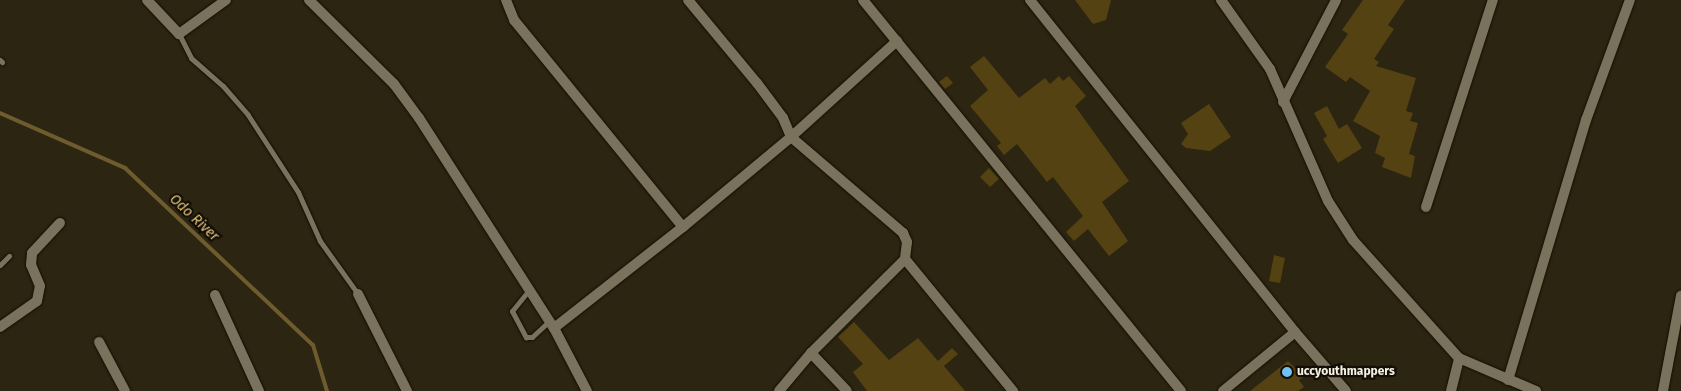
<!DOCTYPE html>
<html>
<head>
<meta charset="utf-8">
<style>
	body { margin:0 }
	#map { position:relative; width:1681px; height:391px; overflow:hidden; background:#2c2511; font-family:"Fira Sans",sans-serif }
	div>[style] { position:absolute }
	[style*='--x'] { left:calc(var(--x)*1px); top:calc(var(--y)*1px); width:calc(var(--w)*1px); rotate:calc(var(--a)*1deg) }
	.stream>* { height:4px; margin:-2px; padding:0 2px; transform-origin:2px; border-radius:2px; background:#6e5c2f }
	.building>* { inset:0; background:#544213 }
	.roads { filter:drop-shadow(0 0 1px #150d00) drop-shadow(0 0 1px #150d00) }
	.lane>* { height:5px; margin:-2.5px; padding:0 2.5px; transform-origin:2.5px; border-radius:2.5px; background:#7b725d }
	.street>* { height:10px; margin:-5px; padding:0 5px; transform-origin:5px; border-radius:5px; background:#7b725d }
	.dots>* { width:14px; height:14px; translate:-50% -50%; box-sizing:border-box; border:2px solid #120e06; border-radius:50% }
	span { translate:-50% -50%; white-space:nowrap; text-align:center; line-height:1.15; -webkit-text-stroke:4.5px #120e06; paint-order:stroke }
	.poi-label { font-size:12px; color:#f6f1e5; font-weight:700 }
	.left { translate:0 -50%; text-align:left }
	.water-label { font-size:14px; color:#e0c27a; font-style:italic }
</style>
</head>
<body>
<div id="map">
	<div class="stream">
		<div style="--x:0;--y:113;--w:137;--a:23.7"></div>
		<div style="--x:125;--y:168;--w:258;--a:43.3"></div>
		<div style="--x:313;--y:345;--w:48;--a:73.1"></div>
	</div>
	<div class="building">
		<div style="clip-path:polygon(1075px 0,1111px 0,1106px 20px,1093px 24px)"></div>
		<div style="clip-path:polygon(1363px 0,1405px 0,1388px 25px,1394px 29px,1374px 59px,1379px 62px,1376px 66px,1416px 78px,1406px 111px,1413px 113px,1410px 121px,1418px 123px,1409px 154px,1415px 156px,1411px 178px,1382px 167px,1385px 158px,1375px 153px,1380px 136px,1353px 121px,1370px 91px,1350px 77px,1346px 82px,1325px 67px,1348px 34px,1342px 30px)"></div>
		<div style="clip-path:polygon(984px 56px,1019px 98px,1045px 78px,1050px 84px,1059px 76px,1063px 81px,1069px 76px,1086px 96px,1075px 106px,1129px 181px,1102px 202px,1128px 241px,1109px 256px,1088px 229px,1074px 241px,1066px 232px,1083px 216px,1053px 177px,1047px 182px,1017px 144px,1004px 155px,997px 146px,1001px 143px,970px 106px,988px 90px,970px 67px)"></div>
		<div style="clip-path:polygon(947px 76px,953px 83px,945px 89px,939px 82px)"></div>
		<div style="clip-path:polygon(1209px 104px,1231px 137px,1210px 151px,1186px 148px,1181px 144px,1188px 134px,1181px 123px)"></div>
		<div style="clip-path:polygon(1327px 106px,1339px 129px,1347px 124px,1362px 148px,1338px 163px,1323px 139px,1327px 136px,1314px 113px)"></div>
		<div style="clip-path:polygon(989px 168px,999px 179px,990px 187px,980px 177px)"></div>
		<div style="clip-path:polygon(1274px 255px,1285px 258px,1280px 283px,1269px 281px)"></div>
		<div style="clip-path:polygon(854px 322px,889px 360px,918px 338px,938px 361px,952px 348px,958px 354px,944px 366px,965px 391px,867px 391px,853px 372px,863px 364px,838px 337px)"></div>
		<div style="clip-path:polygon(1288px 361px,1304px 377px,1299px 380px,1304px 387px,1298px 391px,1250px 391px)"></div>
	</div>
	<div class="roads">
		<div class="lane">
			<div style="--x:179;--y:34;--w:27;--a:63"></div>
			<div style="--x:191;--y:58;--w:43;--a:41.2"></div>
			<div style="--x:223;--y:86;--w:38;--a:49"></div>
			<div style="--x:248;--y:115;--w:92;--a:57"></div>
			<div style="--x:298;--y:192;--w:54;--a:65.8"></div>
			<div style="--x:320;--y:241;--w:65;--a:54.4"></div>
			<div style="--x:0;--y:60;--w:3;--a:45"></div>
			<div style="--x:0;--y:265;--w:13;--a:-45"></div>
			<div style="--x:529;--y:290;--w:27;--a:129"></div>
			<div style="--x:512;--y:311;--w:30;--a:62"></div>
			<div style="--x:526;--y:337;--w:6;--a:0"></div>
			<div style="--x:532;--y:337;--w:23;--a:-43"></div>
		</div>
		<div class="street">
			<div style="--x:147;--y:0;--w:47;--a:46.7"></div>
			<div style="--x:179;--y:34;--w:58;--a:-35.9"></div>
			<div style="--x:309;--y:0;--w:120;--a:44.7"></div>
			<div style="--x:394;--y:84;--w:42;--a:53.7"></div>
			<div style="--x:419;--y:118;--w:250;--a:57.3"></div>
			<div style="--x:554;--y:328;--w:71;--a:62.4"></div>
			<div style="--x:506;--y:0;--w:22;--a:68"></div>
			<div style="--x:514;--y:20;--w:267;--a:50.8"></div>
			<div style="--x:688;--y:0;--w:108;--a:50.3"></div>
			<div style="--x:757;--y:83;--w:44;--a:53.4"></div>
			<div style="--x:783;--y:118;--w:21;--a:67"></div>
			<div style="--x:791;--y:137;--w:148;--a:40.6"></div>
			<div style="--x:903;--y:233;--w:10;--a:66"></div>
			<div style="--x:907;--y:242;--w:17;--a:97"></div>
			<div style="--x:905;--y:259;--w:171;--a:50.7"></div>
			<div style="--x:863;--y:0;--w:504;--a:50.88"></div>
			<div style="--x:1030;--y:0;--w:425;--a:51.4"></div>
			<div style="--x:1295;--y:332;--w:78;--a:49.2"></div>
			<div style="--x:1221;--y:0;--w:85;--a:54.6"></div>
			<div style="--x:1270;--y:69;--w:144;--a:66.3"></div>
			<div style="--x:1328;--y:201;--w:46;--a:57.3"></div>
			<div style="--x:1353;--y:240;--w:159;--a:48.1"></div>
			<div style="--x:1459;--y:358;--w:84;--a:23.2"></div>
			<div style="--x:1283;--y:102;--w:115;--a:-62.5"></div>
			<div style="--x:1426;--y:207;--w:218;--a:-72.1"></div>
			<div style="--x:358;--y:294;--w:109;--a:63.2"></div>
			<div style="--x:215;--y:295;--w:106;--a:65.4"></div>
			<div style="--x:0;--y:327;--w:45;--a:-35.1"></div>
			<div style="--x:37;--y:301;--w:15;--a:-79"></div>
			<div style="--x:40;--y:286;--w:23;--a:-113"></div>
			<div style="--x:31;--y:265;--w:12;--a:-85"></div>
			<div style="--x:32;--y:253;--w:41;--a:-47"></div>
			<div style="--x:554;--y:328;--w:164;--a:-38.1"></div>
			<div style="--x:683;--y:227;--w:141;--a:-39.8"></div>
			<div style="--x:791;--y:137;--w:143;--a:-42.2"></div>
			<div style="--x:99;--y:342;--w:55;--a:62"></div>
			<div style="--x:811;--y:353;--w:52;--a:46.5"></div>
			<div style="--x:1508;--y:380;--w:271;--a:-73.3"></div>
			<div style="--x:1586;--y:120;--w:128;--a:-69.9"></div>
			<div style="--x:779;--y:391;--w:50;--a:-49.9"></div>
			<div style="--x:811;--y:353;--w:133;--a:-45"></div>
			<div style="--x:1223;--y:391;--w:93;--a:-39.3"></div>
			<div style="--x:1451;--y:391;--w:34;--a:-76"></div>
			<div style="--x:1663;--y:391;--w:97;--a:-79.3"></div>
		</div>
	</div>
	<div class="dots">
		<div style="left:1287px;top:372px;background:#70c1f4"></div>
	</div>
	<div class="poi-label">
		<span class="left" style="left:1297px;top:372px">uccyouthmappers</span>
	</div>
	<div class="water-label">
		<span style="left:194px;top:218px;rotate:43deg">Odo River</span>
	</div>
</div>
</body>
</html>
